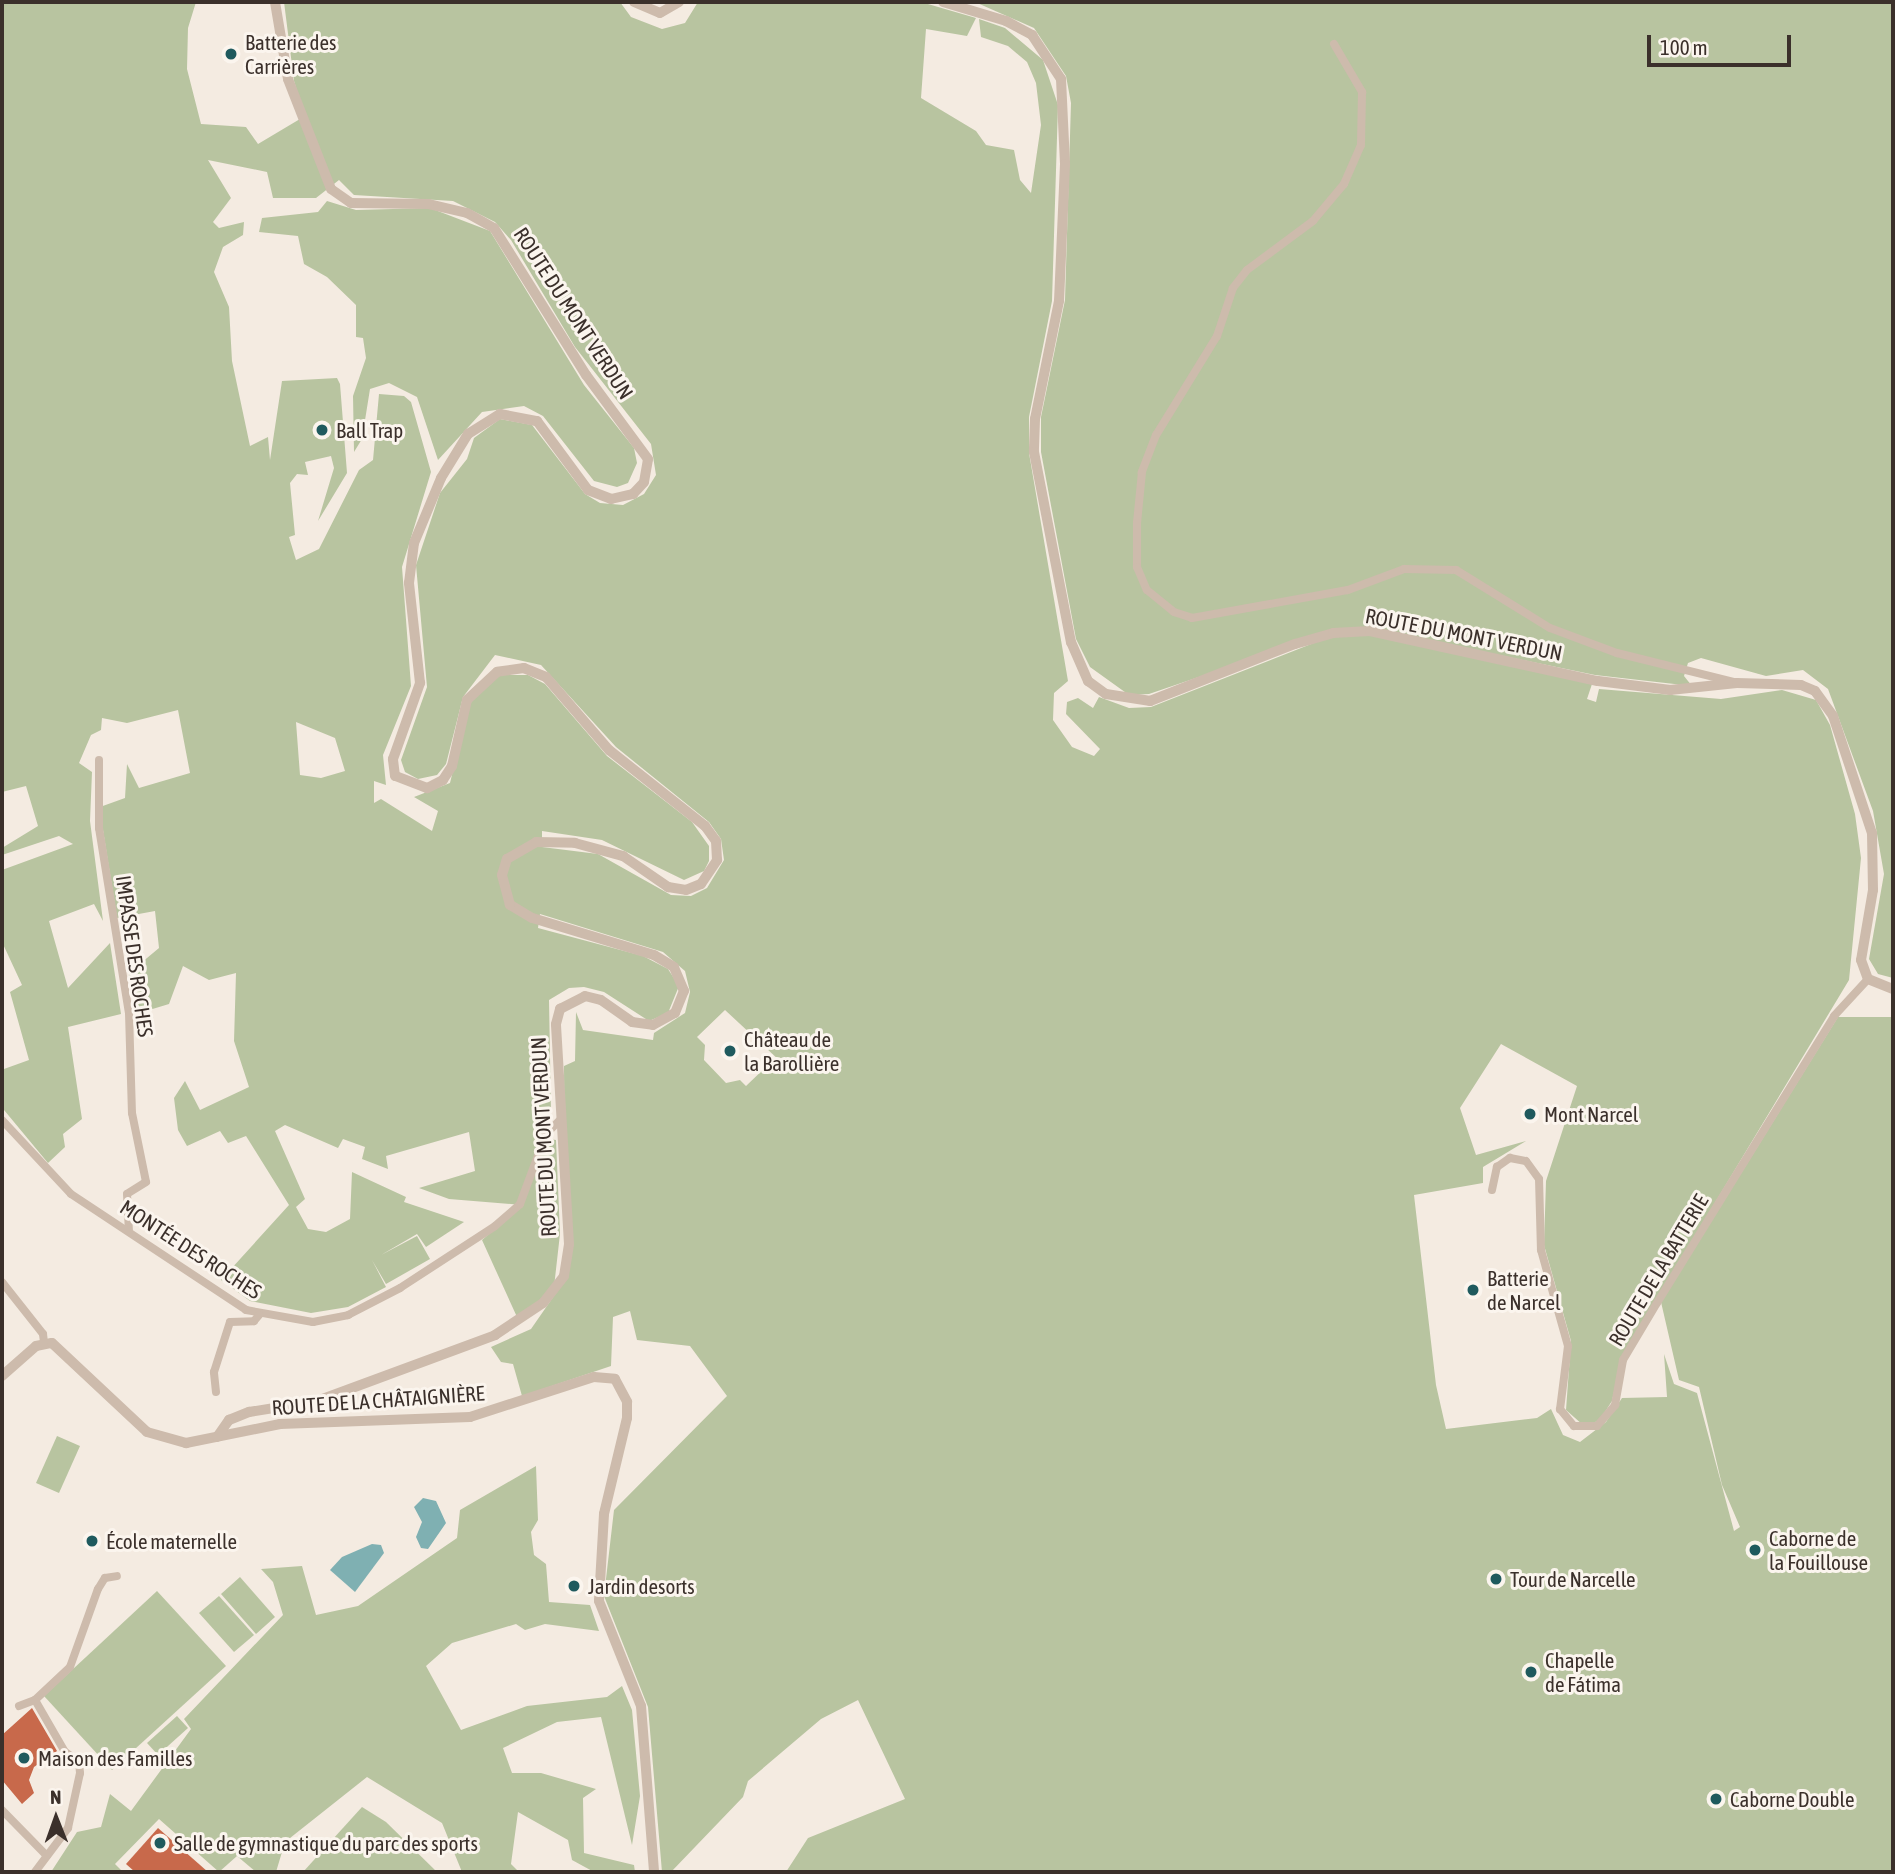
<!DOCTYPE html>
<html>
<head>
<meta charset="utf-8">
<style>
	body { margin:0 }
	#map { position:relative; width:1895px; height:1874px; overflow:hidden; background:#f4ebe1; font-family:"Asap Condensed",sans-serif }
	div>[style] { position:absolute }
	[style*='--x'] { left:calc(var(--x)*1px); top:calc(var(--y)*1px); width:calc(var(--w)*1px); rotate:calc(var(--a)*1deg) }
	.green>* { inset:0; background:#b8c4a0 }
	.water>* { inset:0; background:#7fb0b2 }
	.building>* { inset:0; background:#c8694b }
	.minor>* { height:8px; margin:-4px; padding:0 4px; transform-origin:4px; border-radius:4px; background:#cdbbac }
	.tertiary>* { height:10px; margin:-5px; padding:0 5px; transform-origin:5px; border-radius:5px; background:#cdbbac }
	.dots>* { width:19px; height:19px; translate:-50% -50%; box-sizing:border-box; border:4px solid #fbf5ee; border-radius:50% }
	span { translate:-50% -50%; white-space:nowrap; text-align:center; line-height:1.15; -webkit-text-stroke:6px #fbf5ee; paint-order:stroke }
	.poi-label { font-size:21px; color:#3b302b }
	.left { translate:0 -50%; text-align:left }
	.street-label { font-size:21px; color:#3b302b }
	.frame { position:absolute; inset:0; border:4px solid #3b302b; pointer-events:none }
	.north { position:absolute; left:21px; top:1783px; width:70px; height:70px; -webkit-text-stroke:5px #fbf5ee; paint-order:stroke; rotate:359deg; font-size:19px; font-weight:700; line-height:28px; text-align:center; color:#3b302b }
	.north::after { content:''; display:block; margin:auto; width:24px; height:32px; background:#3b302b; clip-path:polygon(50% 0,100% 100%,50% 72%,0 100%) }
	.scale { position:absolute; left:1647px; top:35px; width:144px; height:32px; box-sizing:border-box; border:4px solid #3b302b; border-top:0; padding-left:9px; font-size:21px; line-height:24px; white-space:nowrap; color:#3b302b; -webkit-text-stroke:5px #fbf5ee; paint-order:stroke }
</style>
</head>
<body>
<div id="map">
	<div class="green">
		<div style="clip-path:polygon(evenodd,2px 2px,196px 2px,188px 28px,187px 69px,201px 124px,246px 127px,258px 144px,305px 116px,294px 81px,284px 2px,620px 2px,631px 17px,662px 29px,685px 23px,698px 2px,921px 2px,976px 18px,967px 36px,926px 29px,921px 98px,976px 131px,986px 145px,1014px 150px,1020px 180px,1031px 193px,1041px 125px,1036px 83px,1027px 62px,1008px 46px,981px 37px,979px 19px,1005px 28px,1043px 60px,1058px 105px,1052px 301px,1029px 417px,1029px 453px,1068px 681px,1054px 693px,1053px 720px,1072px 747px,1094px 756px,1100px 749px,1066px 714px,1067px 702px,1078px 698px,1093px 708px,1099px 697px,1129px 708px,1151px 707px,1334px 635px,1369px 634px,1592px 684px,1587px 699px,1596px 702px,1599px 689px,1721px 699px,1782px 690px,1816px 700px,1830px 725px,1855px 814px,1861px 858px,1849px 980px,1621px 1359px,1612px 1401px,1599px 1421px,1583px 1425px,1566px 1410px,1571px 1341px,1544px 1245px,1546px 1181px,1577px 1086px,1501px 1044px,1460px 1108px,1476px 1155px,1526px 1141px,1483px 1167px,1483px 1183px,1414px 1195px,1436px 1385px,1446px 1429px,1537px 1418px,1551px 1409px,1563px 1435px,1580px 1442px,1606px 1422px,1622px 1398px,1667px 1397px,1664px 1354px,1674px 1384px,1697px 1393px,1734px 1531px,1740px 1527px,1722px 1485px,1699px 1387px,1679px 1380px,1661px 1302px,1838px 1017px,1893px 1017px,1893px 1872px,786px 1872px,808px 1838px,905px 1799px,858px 1700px,821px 1719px,748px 1781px,743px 1797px,671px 1872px,662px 1872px,648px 1707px,604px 1596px,614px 1510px,727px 1396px,690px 1346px,637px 1340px,630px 1311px,613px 1317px,611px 1366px,522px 1396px,513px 1364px,501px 1362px,491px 1347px,531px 1329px,565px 1280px,564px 1066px,575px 1061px,576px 1012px,583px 1030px,653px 1040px,654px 1033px,685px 1013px,690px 992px,685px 971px,663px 952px,540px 914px,538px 928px,643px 956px,668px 969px,679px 986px,668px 1013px,649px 1021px,604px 992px,584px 987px,569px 988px,549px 1000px,551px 1112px,539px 1142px,546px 1150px,550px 1139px,556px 1140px,560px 1234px,554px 1287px,534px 1307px,517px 1317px,482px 1240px,523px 1205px,449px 1199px,419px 1188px,475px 1171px,469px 1132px,386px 1156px,388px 1169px,362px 1159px,365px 1147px,343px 1139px,338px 1148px,285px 1125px,275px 1131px,305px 1199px,296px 1207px,308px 1229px,326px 1232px,350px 1219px,352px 1172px,406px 1197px,404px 1202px,464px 1222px,426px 1247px,417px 1234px,381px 1255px,417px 1236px,430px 1259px,386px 1284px,372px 1260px,386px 1287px,348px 1307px,311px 1313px,250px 1301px,221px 1280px,289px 1205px,246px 1136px,228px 1143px,220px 1131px,187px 1146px,178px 1130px,174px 1098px,185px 1081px,200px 1110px,249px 1087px,234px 1041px,236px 973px,209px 980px,183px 966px,169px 1004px,136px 1014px,129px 973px,159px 948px,155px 911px,117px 918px,103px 830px,100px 807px,125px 798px,127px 764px,139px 788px,190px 773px,178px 710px,127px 723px,102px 718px,101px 730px,91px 735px,79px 763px,92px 772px,90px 821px,103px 921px,94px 904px,49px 921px,68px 988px,110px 943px,121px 1014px,68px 1027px,82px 1119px,63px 1134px,65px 1147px,48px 1163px,4px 1110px,4px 1069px,29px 1060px,10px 992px,22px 985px,2px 942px,2px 870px,73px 844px,59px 836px,2px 855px,2px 848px,38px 826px,26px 786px,2px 792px,2px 2px,208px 160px,267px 172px,273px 198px,316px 198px,339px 180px,354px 195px,453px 201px,495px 222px,511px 240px,575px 347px,651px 444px,656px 475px,644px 494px,623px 505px,600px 503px,585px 494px,532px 425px,500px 419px,474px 438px,467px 459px,440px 493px,416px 565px,427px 687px,401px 760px,405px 772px,418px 779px,437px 775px,446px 764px,463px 697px,495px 655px,541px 665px,616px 747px,709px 822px,721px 839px,724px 860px,707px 888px,691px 896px,671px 895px,598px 854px,542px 847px,542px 831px,602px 840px,684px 880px,704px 871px,709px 861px,709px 846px,692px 822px,607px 756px,545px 684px,528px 675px,499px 675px,470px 701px,450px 783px,414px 797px,438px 811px,432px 831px,381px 799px,374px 803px,374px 781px,386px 785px,383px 755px,411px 686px,402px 567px,431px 472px,411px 402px,404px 396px,379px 394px,373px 460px,359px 470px,319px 549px,296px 560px,289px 537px,295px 535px,290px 483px,297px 474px,308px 475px,305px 462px,331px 456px,334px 468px,318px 521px,347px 473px,340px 384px,337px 378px,282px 381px,270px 460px,268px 437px,250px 446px,232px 361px,229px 307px,214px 272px,223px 247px,243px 235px,244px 222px,219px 228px,213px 222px,231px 198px,208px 160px,2px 2px,296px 722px,335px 738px,345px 771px,321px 778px,300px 775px,296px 722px,2px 2px,725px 1010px,780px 1061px,775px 1067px,771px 1062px,746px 1086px,740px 1080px,726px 1083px,704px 1060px,705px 1045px,697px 1037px,725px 1010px)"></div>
		<div style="clip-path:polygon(975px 2px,1893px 2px,1893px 978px,1878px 974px,1869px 959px,1884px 874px,1873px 811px,1828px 689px,1803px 670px,1766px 676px,1701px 658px,1688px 663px,1684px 676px,1692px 686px,1595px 675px,1436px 642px,1333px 631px,1149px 694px,1129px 695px,1090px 667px,1076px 639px,1041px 452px,1041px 417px,1065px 300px,1071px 103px,1066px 76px,1034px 28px)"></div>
		<div style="clip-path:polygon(327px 201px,356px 210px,430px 208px,490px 231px,584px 385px,634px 448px,637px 463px,628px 483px,617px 487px,594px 481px,543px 416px,524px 406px,482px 412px,438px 460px,417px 397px,389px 383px,370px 389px,362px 439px,354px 452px,353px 396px,366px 358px,363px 338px,356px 337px,356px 305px,327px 277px,304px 264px,298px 236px,259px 232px,262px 218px,318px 212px)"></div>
		<div style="clip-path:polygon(57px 1436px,80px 1446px,59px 1493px,36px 1483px)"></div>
		<div style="clip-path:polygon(536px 1466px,538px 1520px,531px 1532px,534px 1555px,546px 1564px,549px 1602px,590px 1605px,599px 1631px,545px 1624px,525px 1630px,516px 1624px,452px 1643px,426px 1666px,461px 1730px,527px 1706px,607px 1697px,622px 1686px,632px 1710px,640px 1796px,632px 1845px,601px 1717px,557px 1722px,503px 1748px,512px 1773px,541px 1773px,596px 1789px,583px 1798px,584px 1853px,634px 1865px,635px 1872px,594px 1872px,572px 1860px,568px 1840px,518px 1812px,511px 1864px,519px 1872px,462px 1872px,442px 1823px,367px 1777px,285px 1842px,276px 1872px,256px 1872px,237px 1856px,219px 1872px,159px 1819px,115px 1864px,123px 1872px,51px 1872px,77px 1832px,101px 1827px,110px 1794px,131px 1811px,191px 1729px,184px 1719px,283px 1615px,273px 1582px,261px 1569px,302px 1566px,316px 1615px,358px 1606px,457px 1538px,460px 1510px)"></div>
		<div style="clip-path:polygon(240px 1577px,275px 1617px,256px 1634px,221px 1594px)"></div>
		<div style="clip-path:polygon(157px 1591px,226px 1666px,112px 1770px,44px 1696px)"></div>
		<div style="clip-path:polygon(219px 1596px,254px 1635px,234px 1652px,199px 1613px)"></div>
		<div style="clip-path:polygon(177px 1716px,188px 1728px,158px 1755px,147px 1743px)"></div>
		<div style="clip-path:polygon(362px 1807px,386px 1822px,437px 1872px,303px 1872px)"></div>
	</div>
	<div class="water">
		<div style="clip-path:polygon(423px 1498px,436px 1501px,446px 1523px,428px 1549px,421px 1548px,416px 1537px,422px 1522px,414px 1507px)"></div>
		<div style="clip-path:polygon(372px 1544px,381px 1545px,384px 1553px,355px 1592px,330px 1570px,342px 1557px)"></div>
	</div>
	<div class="building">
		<div style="clip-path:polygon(32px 1708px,57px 1751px,34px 1767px,29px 1780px,34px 1793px,22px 1804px,2px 1780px,2px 1735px)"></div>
		<div style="clip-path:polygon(158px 1828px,208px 1872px,135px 1872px,126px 1864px)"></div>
	</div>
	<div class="minor">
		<div style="--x:1334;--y:44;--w:56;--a:59.7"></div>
		<div style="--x:1362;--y:92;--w:53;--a:91.1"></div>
		<div style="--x:1361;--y:145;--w:43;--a:113.6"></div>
		<div style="--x:1344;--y:184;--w:48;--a:130"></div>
		<div style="--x:1313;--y:221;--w:82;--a:143.4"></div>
		<div style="--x:1247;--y:270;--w:23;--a:128"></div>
		<div style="--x:1233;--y:288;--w:51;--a:108.4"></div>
		<div style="--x:1217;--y:336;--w:116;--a:121.6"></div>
		<div style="--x:1156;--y:435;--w:40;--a:111"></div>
		<div style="--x:1142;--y:472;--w:51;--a:95.6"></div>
		<div style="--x:1137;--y:523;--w:44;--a:90"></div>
		<div style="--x:1137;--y:567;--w:25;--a:67"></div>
		<div style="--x:1147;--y:590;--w:35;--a:39"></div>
		<div style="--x:1174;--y:612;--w:19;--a:18"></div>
		<div style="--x:1192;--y:618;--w:158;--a:-10.2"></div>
		<div style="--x:1348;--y:590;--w:60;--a:-20.6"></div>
		<div style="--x:1404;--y:569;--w:52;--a:1.1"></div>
		<div style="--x:1456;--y:570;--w:110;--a:31.7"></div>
		<div style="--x:1550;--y:628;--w:72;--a:20.5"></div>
		<div style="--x:1617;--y:653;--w:121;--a:13.9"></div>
		<div style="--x:99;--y:760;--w:68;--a:90"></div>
		<div style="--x:99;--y:828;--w:187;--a:80.8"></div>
		<div style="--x:129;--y:1013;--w:100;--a:88.3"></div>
		<div style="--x:132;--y:1113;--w:70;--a:78.5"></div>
		<div style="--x:146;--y:1182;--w:22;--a:148"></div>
		<div style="--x:127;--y:1194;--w:36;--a:87"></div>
		<div style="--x:2;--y:1120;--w:101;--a:47"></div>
		<div style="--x:71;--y:1194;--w:210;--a:33.5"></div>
		<div style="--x:246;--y:1310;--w:68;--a:10.2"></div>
		<div style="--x:313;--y:1322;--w:36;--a:-11"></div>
		<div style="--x:348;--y:1315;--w:59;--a:-27.4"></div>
		<div style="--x:400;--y:1288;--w:113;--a:-33.1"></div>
		<div style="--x:495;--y:1226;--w:33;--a:-41"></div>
		<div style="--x:520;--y:1204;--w:75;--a:-69.6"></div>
		<div style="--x:546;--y:1134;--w:20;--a:-45"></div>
		<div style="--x:1492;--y:1190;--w:24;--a:-78"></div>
		<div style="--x:1497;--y:1167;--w:16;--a:-35"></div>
		<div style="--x:1510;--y:1158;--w:16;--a:11"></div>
		<div style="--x:1526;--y:1161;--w:22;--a:54"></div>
		<div style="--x:1539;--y:1179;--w:71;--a:88.4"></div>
		<div style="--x:1541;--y:1250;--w:100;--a:74.3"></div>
		<div style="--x:1568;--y:1346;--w:64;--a:97.2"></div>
		<div style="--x:1560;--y:1409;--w:22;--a:51"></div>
		<div style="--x:1574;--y:1426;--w:23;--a:0"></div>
		<div style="--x:1597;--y:1426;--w:28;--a:-49"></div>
		<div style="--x:1615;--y:1405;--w:46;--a:-79.9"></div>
		<div style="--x:1623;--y:1360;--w:66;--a:-59.2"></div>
		<div style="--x:1657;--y:1303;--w:337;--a:-58.3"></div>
		<div style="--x:1834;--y:1016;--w:50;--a:-47.4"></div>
		<div style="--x:2;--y:1282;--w:66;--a:51.7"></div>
		<div style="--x:43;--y:1334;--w:8;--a:83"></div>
		<div style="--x:216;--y:1392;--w:20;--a:-96"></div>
		<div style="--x:214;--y:1372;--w:52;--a:-72.3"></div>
		<div style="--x:230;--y:1322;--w:24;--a:-2"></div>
		<div style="--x:254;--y:1321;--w:8;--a:-50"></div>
		<div style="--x:19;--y:1706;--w:17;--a:-21"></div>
		<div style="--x:35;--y:1700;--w:48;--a:-43.3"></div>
		<div style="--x:70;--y:1667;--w:83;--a:-70.3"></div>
		<div style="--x:98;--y:1589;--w:13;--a:-58"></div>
		<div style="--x:105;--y:1578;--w:12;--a:-9"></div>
		<div style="--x:2;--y:1810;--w:64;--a:45.6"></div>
		<div style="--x:35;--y:1872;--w:55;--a:-53.1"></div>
		<div style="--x:68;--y:1828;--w:56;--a:-77.7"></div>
		<div style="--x:80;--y:1773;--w:11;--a:-95"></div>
		<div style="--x:79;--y:1762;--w:17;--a:-144"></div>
		<div style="--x:65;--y:1752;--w:60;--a:-120"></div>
	</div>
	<div class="tertiary">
		<div style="--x:634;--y:2;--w:28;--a:23"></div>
		<div style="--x:660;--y:13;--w:22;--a:-30"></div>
		<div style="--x:943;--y:2;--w:66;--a:16.8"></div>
		<div style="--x:1006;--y:21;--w:30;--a:28"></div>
		<div style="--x:1032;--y:35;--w:53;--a:56.6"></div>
		<div style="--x:1061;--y:79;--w:85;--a:87.3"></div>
		<div style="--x:1065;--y:164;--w:137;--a:92.5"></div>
		<div style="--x:1059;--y:301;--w:120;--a:101.5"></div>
		<div style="--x:1035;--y:419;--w:33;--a:92"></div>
		<div style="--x:1034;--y:452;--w:194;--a:79"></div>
		<div style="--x:1071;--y:642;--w:43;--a:66.4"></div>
		<div style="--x:1088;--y:681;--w:22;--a:36"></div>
		<div style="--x:1106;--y:694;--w:45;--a:9"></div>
		<div style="--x:1150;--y:701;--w:156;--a:-21.5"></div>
		<div style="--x:1295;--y:644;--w:40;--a:-16"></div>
		<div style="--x:1333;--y:633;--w:37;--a:-3"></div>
		<div style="--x:1370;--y:631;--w:233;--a:12.4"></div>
		<div style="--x:1598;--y:681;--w:73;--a:7.1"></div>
		<div style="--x:1670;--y:690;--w:67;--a:-6"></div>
		<div style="--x:1737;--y:683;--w:64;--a:1.8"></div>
		<div style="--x:1801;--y:685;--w:15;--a:23"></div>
		<div style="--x:1815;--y:691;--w:31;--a:54"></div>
		<div style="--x:1833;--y:716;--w:123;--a:71.6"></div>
		<div style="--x:1872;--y:833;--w:57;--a:89"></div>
		<div style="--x:1873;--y:890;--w:71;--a:99.7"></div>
		<div style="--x:1861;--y:960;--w:20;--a:70"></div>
		<div style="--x:1868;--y:979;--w:27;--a:22"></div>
		<div style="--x:2;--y:1376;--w:45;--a:-41.4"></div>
		<div style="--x:36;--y:1346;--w:16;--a:-11"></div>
		<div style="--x:52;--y:1343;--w:130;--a:43.1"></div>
		<div style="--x:147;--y:1432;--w:41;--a:15.8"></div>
		<div style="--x:186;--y:1443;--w:96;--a:-11.4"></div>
		<div style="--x:280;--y:1424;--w:190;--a:-2.1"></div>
		<div style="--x:470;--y:1417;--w:130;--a:-17.9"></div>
		<div style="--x:594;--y:1377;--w:21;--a:5"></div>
		<div style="--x:615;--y:1379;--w:26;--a:62"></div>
		<div style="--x:627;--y:1402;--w:16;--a:90"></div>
		<div style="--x:627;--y:1418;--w:99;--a:103.5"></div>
		<div style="--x:604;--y:1514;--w:87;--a:93.3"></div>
		<div style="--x:599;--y:1601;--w:113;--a:68.2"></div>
		<div style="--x:641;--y:1706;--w:167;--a:85.5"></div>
		<div style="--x:217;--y:1437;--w:21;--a:-55"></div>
		<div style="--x:229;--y:1420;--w:22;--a:-22"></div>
		<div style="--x:249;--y:1412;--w:69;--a:-9.2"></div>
		<div style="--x:317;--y:1401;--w:190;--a:-20.3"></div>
		<div style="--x:495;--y:1335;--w:58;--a:-33.7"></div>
		<div style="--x:543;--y:1303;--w:34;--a:-52"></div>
		<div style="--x:564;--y:1276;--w:32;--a:-81"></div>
		<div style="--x:569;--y:1244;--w:220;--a:-93.4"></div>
		<div style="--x:556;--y:1024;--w:16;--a:-75"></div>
		<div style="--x:560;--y:1009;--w:28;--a:-27"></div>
		<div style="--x:585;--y:996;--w:16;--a:14"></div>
		<div style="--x:601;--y:1000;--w:38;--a:35"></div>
		<div style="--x:632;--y:1022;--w:21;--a:8"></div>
		<div style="--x:653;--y:1025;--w:25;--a:-29"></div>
		<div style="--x:675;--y:1013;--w:24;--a:-68"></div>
		<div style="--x:684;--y:991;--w:26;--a:-113"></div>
		<div style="--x:674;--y:967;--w:23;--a:-149"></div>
		<div style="--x:654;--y:955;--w:127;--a:-163.1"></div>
		<div style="--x:532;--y:918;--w:26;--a:-149"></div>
		<div style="--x:510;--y:905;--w:31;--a:-105"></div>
		<div style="--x:502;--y:875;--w:17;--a:-73"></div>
		<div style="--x:507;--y:859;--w:34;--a:-30"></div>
		<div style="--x:536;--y:842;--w:39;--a:1"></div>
		<div style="--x:575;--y:843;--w:50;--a:15.2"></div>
		<div style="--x:623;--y:856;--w:55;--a:34.6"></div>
		<div style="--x:668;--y:887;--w:18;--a:9"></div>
		<div style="--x:686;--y:890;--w:16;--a:-22"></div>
		<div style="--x:701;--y:884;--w:29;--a:-56"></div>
		<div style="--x:717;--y:860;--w:19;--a:-93"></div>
		<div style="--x:716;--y:841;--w:19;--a:-126"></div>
		<div style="--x:705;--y:826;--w:122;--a:-141.6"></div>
		<div style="--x:609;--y:750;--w:96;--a:-130.8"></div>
		<div style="--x:546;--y:677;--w:24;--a:-158"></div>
		<div style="--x:524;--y:668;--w:27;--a:172"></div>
		<div style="--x:497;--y:672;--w:41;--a:137"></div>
		<div style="--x:467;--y:700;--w:68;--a:102.8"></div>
		<div style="--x:452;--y:766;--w:17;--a:123"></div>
		<div style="--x:443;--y:780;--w:18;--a:153"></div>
		<div style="--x:427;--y:788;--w:34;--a:-159"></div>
		<div style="--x:395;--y:776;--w:17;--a:-97"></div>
		<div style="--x:393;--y:759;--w:81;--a:-70.4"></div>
		<div style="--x:420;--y:683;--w:101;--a:-96.3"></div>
		<div style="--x:409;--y:583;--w:40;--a:-82.9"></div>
		<div style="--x:414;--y:543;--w:70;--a:-67.4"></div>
		<div style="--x:441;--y:478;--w:52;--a:-58.5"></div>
		<div style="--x:468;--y:434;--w:38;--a:-32"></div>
		<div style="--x:500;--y:414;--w:38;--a:11"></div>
		<div style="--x:537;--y:421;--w:86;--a:53.5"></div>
		<div style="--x:588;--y:490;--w:25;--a:21"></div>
		<div style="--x:611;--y:499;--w:23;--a:-13"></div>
		<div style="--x:633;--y:494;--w:16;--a:-47"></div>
		<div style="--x:644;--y:482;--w:23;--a:-80"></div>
		<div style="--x:648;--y:459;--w:104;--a:-126.4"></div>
		<div style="--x:586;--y:375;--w:173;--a:-122"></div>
		<div style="--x:494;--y:228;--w:31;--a:-151"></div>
		<div style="--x:467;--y:213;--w:39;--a:-167"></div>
		<div style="--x:429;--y:204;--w:78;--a:-179.3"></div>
		<div style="--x:351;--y:203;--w:24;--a:-145"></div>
		<div style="--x:331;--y:189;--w:118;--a:-111.4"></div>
		<div style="--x:288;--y:79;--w:78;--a:-99.6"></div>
	</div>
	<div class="dots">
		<div style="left:231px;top:54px;background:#1f5a5e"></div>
		<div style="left:322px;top:430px;background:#1f5a5e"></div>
		<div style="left:730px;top:1051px;background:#1f5a5e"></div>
		<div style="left:1530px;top:1114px;background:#1f5a5e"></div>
		<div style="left:1473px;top:1290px;background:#1f5a5e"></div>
		<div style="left:92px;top:1541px;background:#1f5a5e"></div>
		<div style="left:1755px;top:1550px;background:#1f5a5e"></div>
		<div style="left:1496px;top:1579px;background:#1f5a5e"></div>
		<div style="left:574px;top:1586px;background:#1f5a5e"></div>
		<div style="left:1531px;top:1672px;background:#1f5a5e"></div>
		<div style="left:24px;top:1758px;background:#1f5a5e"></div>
		<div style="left:1716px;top:1799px;background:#1f5a5e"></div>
		<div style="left:160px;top:1843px;background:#1f5a5e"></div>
	</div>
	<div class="poi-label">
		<span class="left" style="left:245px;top:54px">Batterie des<br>Carrières</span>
		<span class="left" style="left:336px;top:430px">Ball Trap</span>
		<span class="left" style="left:744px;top:1051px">Château de<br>la Barollière</span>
		<span class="left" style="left:1544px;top:1114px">Mont Narcel</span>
		<span class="left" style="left:1487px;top:1290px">Batterie<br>de Narcel</span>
		<span class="left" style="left:1769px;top:1550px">Caborne de<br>la Fouillouse</span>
		<span class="left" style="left:106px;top:1541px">École maternelle</span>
		<span class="left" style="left:1510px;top:1579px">Tour de Narcelle</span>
		<span class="left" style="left:588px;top:1586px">Jardin desorts</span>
		<span class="left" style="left:1545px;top:1672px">Chapelle<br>de Fátima</span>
		<span class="left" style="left:38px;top:1758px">Maison des Familles</span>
		<span class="left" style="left:1730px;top:1799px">Caborne Double</span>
		<span class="left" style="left:174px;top:1843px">Salle de gymnastique du parc des sports</span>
	</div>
	<div class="street-label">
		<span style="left:574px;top:313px;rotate:57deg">ROUTE DU MONT VERDUN</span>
		<span style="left:1464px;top:634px;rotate:11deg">ROUTE DU MONT VERDUN</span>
		<span style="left:135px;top:956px;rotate:82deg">IMPASSE DES ROCHES</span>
		<span style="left:543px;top:1137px;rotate:-93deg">ROUTE DU MONT VERDUN</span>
		<span style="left:191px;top:1249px;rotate:33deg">MONTÉE DES ROCHES</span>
		<span style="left:1658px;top:1270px;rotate:-59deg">ROUTE DE LA BATTERIE</span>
		<span style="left:378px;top:1400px;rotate:-4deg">ROUTE DE LA CHÂTAIGNIÈRE</span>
	</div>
	<div class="frame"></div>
	<div class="north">N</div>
	<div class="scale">100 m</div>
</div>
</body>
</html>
